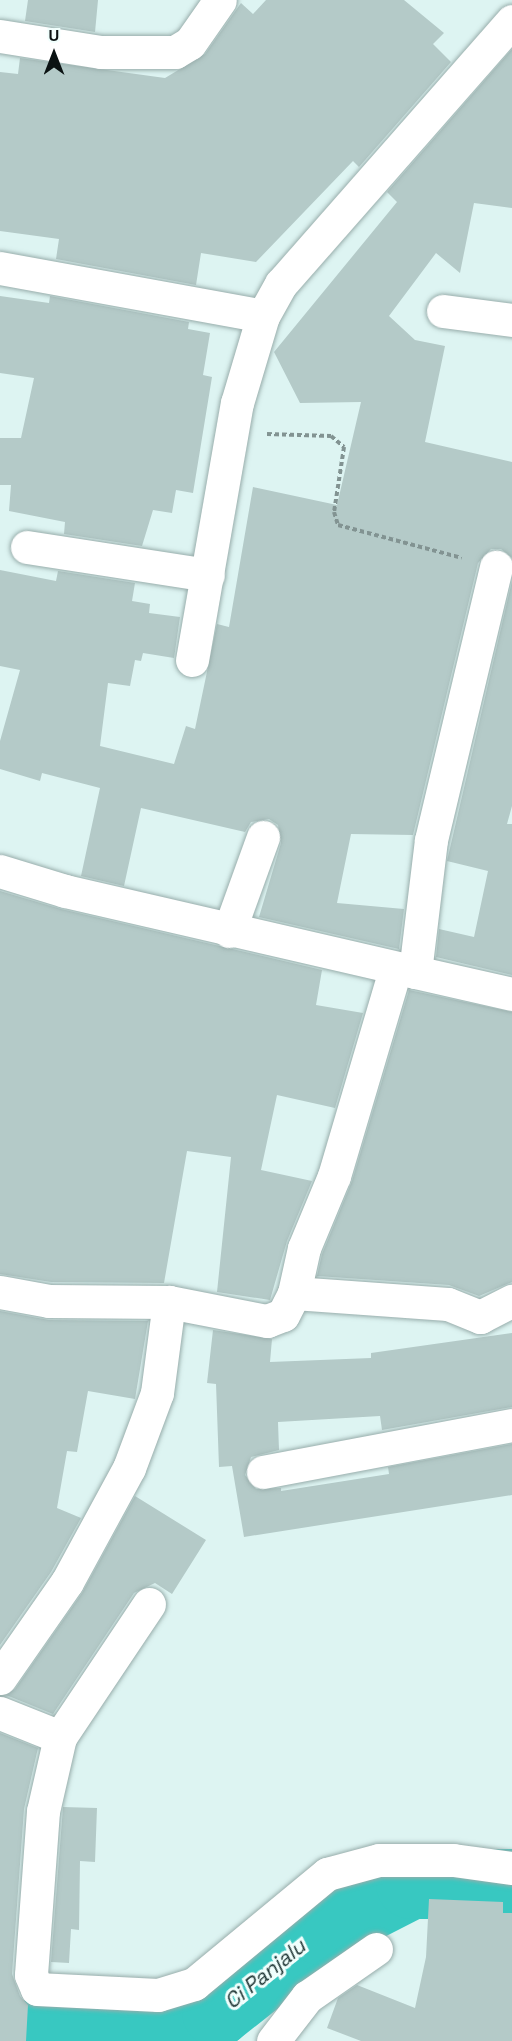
<!DOCTYPE html>
<html>
<head>
<meta charset="utf-8">
<style>
	body { margin:0 }
	#map { position:relative; width:512px; height:2041px; overflow:hidden; background:#ddf4f2; font-family:"Space Grotesk",sans-serif }
	div>[style] { position:absolute }
	[style*='--x'] { left:calc(var(--x)*1px); top:calc(var(--y)*1px); width:calc(var(--w)*1px); rotate:calc(var(--a)*1deg) }
	.river>* { height:70px; margin:-35px; padding:0 35px; transform-origin:35px; border-radius:35px; background:#38c8c1 }
	.building>* { inset:0; background:#b4cac8 }
	.path>* { height:4px; margin-top:-2px; transform-origin:0; background:repeating-linear-gradient(90deg,#829392 0 4.5px,transparent 0 7.5px) }
	.roads { filter:drop-shadow(0 0 2px #98adab) drop-shadow(0 0 2px #98adab) }
	.minor>* { height:33px; margin:-16.5px; padding:0 16.5px; transform-origin:16.5px; border-radius:16.5px; background:#fff }
	span { translate:-50% -50%; white-space:nowrap; text-align:center; line-height:1.15; -webkit-text-stroke:6px #f1fffd; paint-order:stroke }
	.water-label { font-size:21px; color:#203736; font-style:italic }
	.north { position:absolute; left:24px; top:24px; width:60px; height:60px; -webkit-text-stroke:4px #f1fffd; paint-order:stroke; rotate:0deg; font-size:16px; font-weight:700; line-height:24px; text-align:center; color:#0b1313 }
	.north::after { content:''; display:block; margin:auto; width:21px; height:27px; background:#0b1313; clip-path:polygon(50% 0,100% 100%,50% 72%,0 100%) }
</style>
</head>
<body>
<div id="map">
	<div class="river">
		<div style="--x:8;--y:2041;--w:56;--a:-14.5"></div>
		<div style="--x:62;--y:2027;--w:156;--a:-5.5"></div>
		<div style="--x:217;--y:2012;--w:132;--a:-38.3"></div>
		<div style="--x:321;--y:1930;--w:101;--a:-27.1"></div>
		<div style="--x:411;--y:1884;--w:101;--a:0"></div>
	</div>
	<div class="building">
		<div style="clip-path:polygon(28px 0,98px 0,95px 32px,25px 21px)"></div>
		<div style="clip-path:polygon(266px 0,404px 0,444px 33px,433px 44px,451px 62px,359px 167px,353px 161px,256px 262px,201px 253px,196px 285px,56px 259px,59px 239px,0 231px,0 72px,18px 74px,20px 58px,165px 78px,205px 54px,241px 3px,253px 14px)"></div>
		<div style="clip-path:polygon(512px 49px,512px 208px,474px 203px,460px 273px,436px 253px,389px 316px,415px 340px,445px 346px,425px 442px,512px 462px,512px 558px,501px 549px,491px 549px,478px 563px,413px 835px,351px 834px,337px 903px,404px 909px,399px 949px,259px 917px,281px 843px,278px 825px,269px 819px,251px 822px,245px 832px,141px 808px,124px 886px,81px 876px,100px 788px,42px 773px,40px 781px,0 769px,0 741px,20px 670px,0 666px,0 570px,56px 581px,58px 571px,135px 583px,132px 601px,150px 604px,149px 613px,180px 617px,174px 658px,143px 653px,141px 661px,135px 660px,130px 686px,108px 683px,100px 746px,174px 764px,186px 726px,195px 729px,217px 624px,229px 627px,253px 487px,337px 505px,361px 402px,300px 403px,274px 352px,397px 202px,387px 192px)"></div>
		<div style="clip-path:polygon(0 296px,49px 303px,50px 296px,189px 322px,188px 329px,210px 333px,203px 375px,212px 377px,193px 493px,176px 490px,172px 513px,153px 510px,142px 546px,64px 534px,65px 522px,9px 511px,11px 485px,0 485px,0 438px,21px 438px,34px 378px,0 373px)"></div>
		<div style="clip-path:polygon(512px 581px,512px 806px,507px 824px,512px 824px,512px 975px,436px 957px,439px 929px,474px 937px,488px 871px,447px 861px)"></div>
		<div style="clip-path:polygon(0 891px,61px 909px,322px 970px,316px 1005px,363px 1013px,335px 1108px,277px 1095px,261px 1170px,312px 1181px,287px 1241px,270px 1300px,217px 1292px,231px 1157px,187px 1151px,164px 1283px,51px 1282px,0 1274px)"></div>
		<div style="clip-path:polygon(409px 990px,512px 1012px,512px 1282px,479px 1296px,449px 1285px,317px 1276px,322px 1254px,352px 1181px)"></div>
		<div style="clip-path:polygon(0 1311px,49px 1320px,148px 1321px,135px 1399px,88px 1391px,77px 1452px,67px 1451px,57px 1508px,81px 1518px,51px 1572px,0 1645px)"></div>
		<div style="clip-path:polygon(213px 1330px,272px 1339px,270px 1362px,371px 1358px,371px 1353px,512px 1333px,512px 1407px,382px 1430px,380px 1416px,278px 1422px,279px 1450px,251px 1457px,245px 1475px,256px 1489px,281px 1488px,281px 1491px,389px 1474px,388px 1467px,512px 1444px,512px 1495px,244px 1537px,232px 1466px,219px 1467px,216px 1384px,207px 1383px)"></div>
		<div style="clip-path:polygon(135px 1496px,206px 1540px,172px 1594px,155px 1583px,134px 1593px,53px 1714px,6px 1695px,15px 1689px,82px 1593px)"></div>
		<div style="clip-path:polygon(0 1733px,38px 1748px,24px 1809px,12px 1974px,20px 1996px,28px 2005px,26px 2041px,0 2041px)"></div>
		<div style="clip-path:polygon(63px 1807px,97px 1808px,95px 1862px,80px 1861px,79px 1930px,71px 1929px,69px 1963px,51px 1962px)"></div>
		<div style="clip-path:polygon(429px 1899px,503px 1902px,503px 1913px,512px 1913px,512px 2041px,361px 2041px,327px 2028px,338px 1998px,357px 1985px,415px 2008px,426px 1957px)"></div>
	</div>
	<div class="path">
		<div style="--x:267;--y:434;--w:64;--a:1.8"></div>
		<div style="--x:331;--y:436;--w:17;--a:40"></div>
		<div style="--x:344;--y:447;--w:66;--a:98.7"></div>
		<div style="--x:334;--y:512;--w:14;--a:73"></div>
		<div style="--x:338;--y:525;--w:128;--a:14.9"></div>
	</div>
	<div class="roads">
		<div class="minor">
			<div style="--x:0;--y:36;--w:102;--a:9"></div>
			<div style="--x:101;--y:52;--w:74;--a:0"></div>
			<div style="--x:175;--y:52;--w:17;--a:-31"></div>
			<div style="--x:190;--y:43;--w:52;--a:-55.1"></div>
			<div style="--x:0;--y:268;--w:267;--a:10.3"></div>
			<div style="--x:443;--y:311;--w:70;--a:7.4"></div>
			<div style="--x:27;--y:547;--w:183;--a:8.8"></div>
			<div style="--x:192;--y:660;--w:261;--a:-80.1"></div>
			<div style="--x:237;--y:403;--w:91;--a:-73.4"></div>
			<div style="--x:263;--y:316;--w:37;--a:-61"></div>
			<div style="--x:281;--y:284;--w:350;--a:-48.7"></div>
			<div style="--x:0;--y:871;--w:68;--a:17.1"></div>
			<div style="--x:65;--y:891;--w:359;--a:13"></div>
			<div style="--x:415;--y:972;--w:133;--a:-83.1"></div>
			<div style="--x:431;--y:840;--w:281;--a:-76.6"></div>
			<div style="--x:229;--y:931;--w:100;--a:-70.1"></div>
			<div style="--x:415;--y:972;--w:99;--a:12.8"></div>
			<div style="--x:0;--y:1292;--w:50;--a:10.4"></div>
			<div style="--x:49;--y:1301;--w:120;--a:0.5"></div>
			<div style="--x:169;--y:1302;--w:100;--a:11"></div>
			<div style="--x:267;--y:1321;--w:17;--a:-21"></div>
			<div style="--x:283;--y:1315;--w:25;--a:-63"></div>
			<div style="--x:294;--y:1293;--w:46;--a:-77.5"></div>
			<div style="--x:304;--y:1248;--w:78;--a:-67.4"></div>
			<div style="--x:334;--y:1176;--w:215;--a:-73.5"></div>
			<div style="--x:294;--y:1293;--w:154;--a:4.1"></div>
			<div style="--x:448;--y:1304;--w:35;--a:22"></div>
			<div style="--x:480;--y:1317;--w:36;--a:-27"></div>
			<div style="--x:263;--y:1472;--w:253;--a:-10.7"></div>
			<div style="--x:0;--y:1678;--w:117;--a:-55.1"></div>
			<div style="--x:67;--y:1582;--w:130;--a:-61.5"></div>
			<div style="--x:129;--y:1468;--w:80;--a:-69.5"></div>
			<div style="--x:157;--y:1393;--w:92;--a:-82.5"></div>
			<div style="--x:0;--y:1713;--w:65;--a:21.8"></div>
			<div style="--x:60;--y:1737;--w:76;--a:102.9"></div>
			<div style="--x:43;--y:1811;--w:164;--a:94.2"></div>
			<div style="--x:31;--y:1975;--w:15;--a:67"></div>
			<div style="--x:37;--y:1989;--w:121;--a:2.8"></div>
			<div style="--x:158;--y:1995;--w:38;--a:-17"></div>
			<div style="--x:194;--y:1984;--w:173;--a:-39.6"></div>
			<div style="--x:327;--y:1874;--w:54;--a:-15.1"></div>
			<div style="--x:379;--y:1860;--w:74;--a:0"></div>
			<div style="--x:453;--y:1860;--w:60;--a:7.7"></div>
			<div style="--x:60;--y:1737;--w:160;--a:-56.2"></div>
			<div style="--x:273;--y:2041;--w:56;--a:-52.3"></div>
			<div style="--x:307;--y:1997;--w:84;--a:-34.8"></div>
		</div>
	</div>
	<div class="water-label">
		<span style="left:265px;top:1974px;rotate:-39deg">Ci Panjalu</span>
	</div>
	<div class="north">U</div>
</div>
</body>
</html>
